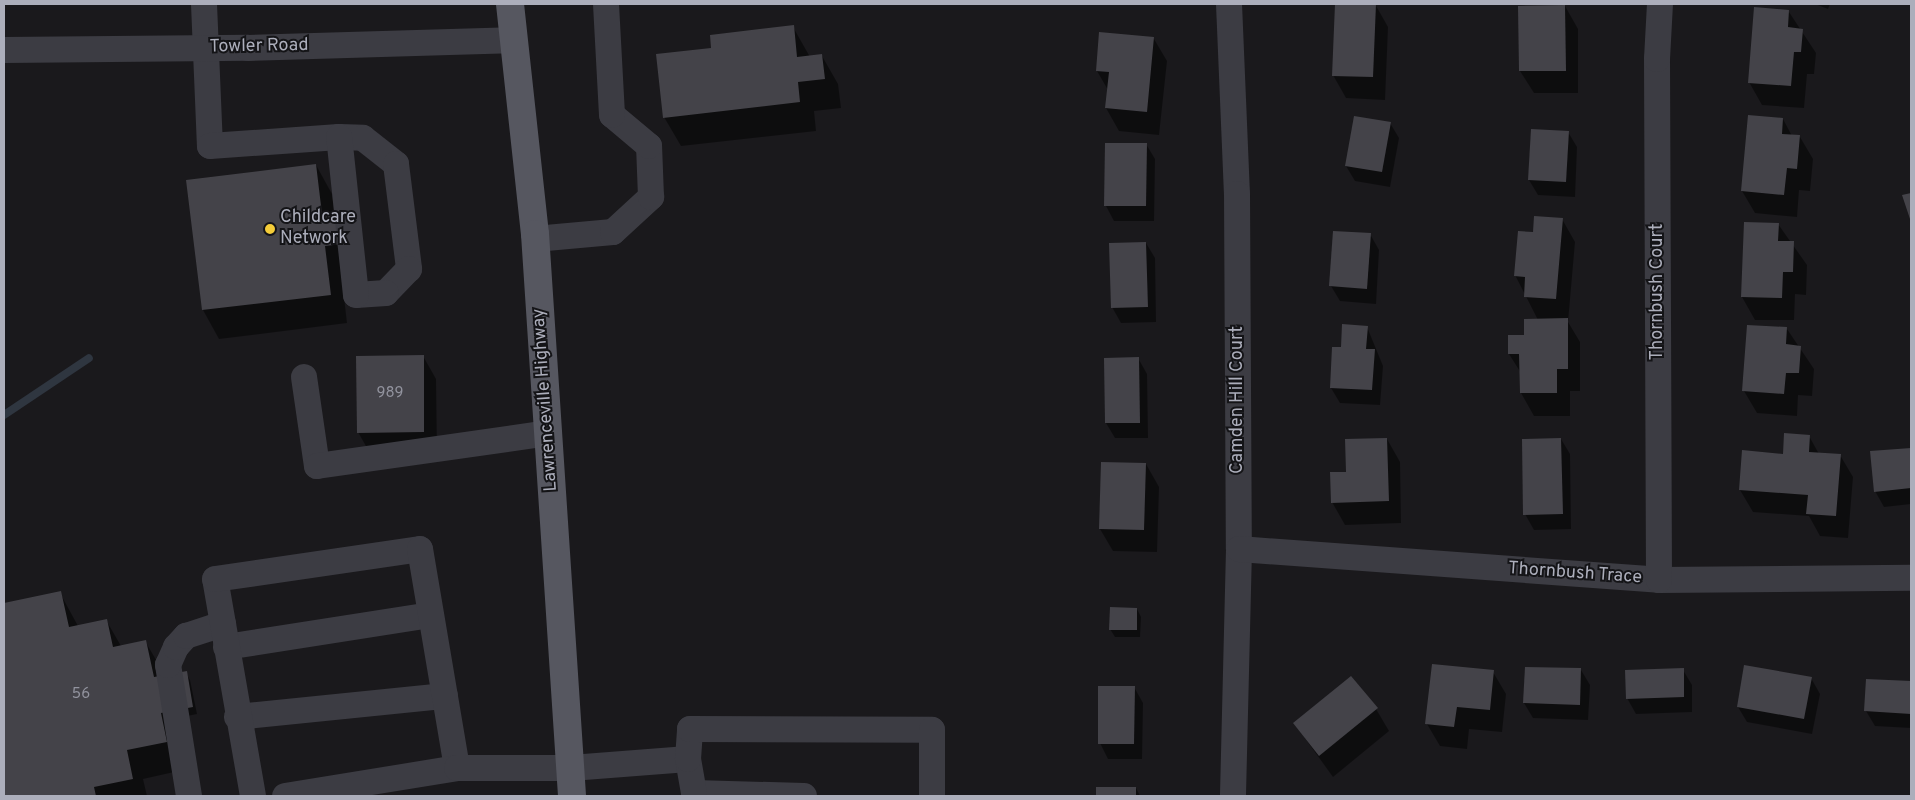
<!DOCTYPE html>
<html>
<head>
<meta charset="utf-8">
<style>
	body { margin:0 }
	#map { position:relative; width:1915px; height:800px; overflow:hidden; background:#1a191c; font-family:Overpass,sans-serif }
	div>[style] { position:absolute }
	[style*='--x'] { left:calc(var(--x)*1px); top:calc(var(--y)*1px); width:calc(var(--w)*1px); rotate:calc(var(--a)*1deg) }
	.shadow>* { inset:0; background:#0007 }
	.stream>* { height:8px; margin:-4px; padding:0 4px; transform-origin:4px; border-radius:4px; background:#2f3640 }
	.building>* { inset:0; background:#444349 }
	.minor>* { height:26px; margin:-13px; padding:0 13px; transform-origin:13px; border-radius:13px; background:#3c3c43 }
	.major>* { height:28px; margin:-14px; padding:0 14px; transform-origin:14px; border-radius:14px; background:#565760 }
	.dots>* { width:14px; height:14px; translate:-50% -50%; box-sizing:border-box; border:2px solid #141417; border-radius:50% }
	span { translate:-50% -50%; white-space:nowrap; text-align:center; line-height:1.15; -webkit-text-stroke:4px #141417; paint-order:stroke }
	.number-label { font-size:15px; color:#92939e }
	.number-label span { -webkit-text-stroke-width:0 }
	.street-label { font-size:18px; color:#acaebb }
	.poi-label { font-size:18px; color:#acaebb }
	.left { translate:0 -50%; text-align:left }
	.frame { position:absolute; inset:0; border:5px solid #acaebb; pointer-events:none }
</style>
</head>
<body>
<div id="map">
	<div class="shadow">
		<div style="clip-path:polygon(1336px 4px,1375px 4px,1388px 27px,1385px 100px,1346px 98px,1333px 75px)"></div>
		<div style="clip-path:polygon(1815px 4px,1830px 4px,1828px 9px)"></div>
		<div style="clip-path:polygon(1565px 6px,1578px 29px,1578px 93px,1534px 93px,1520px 71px)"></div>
		<div style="clip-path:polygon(1789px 12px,1816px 53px,1814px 74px,1807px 74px,1804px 108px,1762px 105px,1749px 82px)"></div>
		<div style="clip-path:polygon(793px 27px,810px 57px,822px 56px,838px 84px,841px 108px,814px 111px,816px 131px,681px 146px,664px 117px,712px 49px)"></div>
		<div style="clip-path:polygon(1154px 39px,1167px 61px,1159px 135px,1119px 131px,1106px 108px,1108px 90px,1097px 71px)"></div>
		<div style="clip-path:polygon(1783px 119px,1792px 136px,1800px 137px,1813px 159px,1810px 191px,1799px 190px,1797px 217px,1755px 213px,1742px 191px)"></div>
		<div style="clip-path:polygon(1390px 123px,1399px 138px,1390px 187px,1355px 181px,1346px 166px)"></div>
		<div style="clip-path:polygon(1568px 132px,1577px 147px,1575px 197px,1538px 195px,1529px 180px)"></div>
		<div style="clip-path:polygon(1106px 144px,1146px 144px,1155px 159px,1154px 221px,1114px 221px,1106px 206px)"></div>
		<div style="clip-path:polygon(316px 165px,332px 194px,347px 323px,219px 339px,203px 310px,188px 181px)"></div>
		<div style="clip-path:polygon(1562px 219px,1575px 242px,1568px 322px,1580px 342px,1580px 391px,1570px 391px,1570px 416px,1534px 416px,1521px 393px,1521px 373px,1509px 354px,1538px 320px,1515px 275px,1534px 233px)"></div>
		<div style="clip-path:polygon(1778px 224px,1807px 265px,1806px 295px,1795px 294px,1794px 320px,1755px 320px,1742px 297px)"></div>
		<div style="clip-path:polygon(1370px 234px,1379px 250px,1376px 304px,1340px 301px,1331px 286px)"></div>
		<div style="clip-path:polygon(1146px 243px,1155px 258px,1156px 322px,1121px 323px,1112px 307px)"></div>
		<div style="clip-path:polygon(1367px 327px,1383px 366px,1380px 405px,1340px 403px,1331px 388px,1342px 348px)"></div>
		<div style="clip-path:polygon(1787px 329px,1814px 369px,1812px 396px,1798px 395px,1797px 416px,1757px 413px,1744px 391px)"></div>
		<div style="clip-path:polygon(423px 356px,436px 379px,437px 454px,371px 455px,358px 432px)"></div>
		<div style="clip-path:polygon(1138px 358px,1147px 374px,1148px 438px,1115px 438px,1106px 423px)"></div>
		<div style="clip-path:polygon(1809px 436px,1819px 454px,1840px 455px,1853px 477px,1848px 538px,1820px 536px,1809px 516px,1753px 512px,1740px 490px)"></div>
		<div style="clip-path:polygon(1387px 439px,1400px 462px,1401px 523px,1345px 525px,1332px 502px)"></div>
		<div style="clip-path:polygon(1561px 439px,1570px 454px,1571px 529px,1534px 530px,1525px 514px)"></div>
		<div style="clip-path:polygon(1911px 449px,1911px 504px,1884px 507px,1875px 491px,1871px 453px)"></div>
		<div style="clip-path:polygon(1146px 464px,1159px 487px,1157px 552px,1113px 551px,1100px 529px)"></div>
		<div style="clip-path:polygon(60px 593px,78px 626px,106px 620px,121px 646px,145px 641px,162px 670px,186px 673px,190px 680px,197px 714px,172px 719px,183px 770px,143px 779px,147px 796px,4px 796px,4px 605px)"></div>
		<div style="clip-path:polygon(1137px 609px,1141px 617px,1140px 637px,1115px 637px,1110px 629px)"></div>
		<div style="clip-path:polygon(1581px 670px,1590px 685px,1588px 720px,1533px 718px,1524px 703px)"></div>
		<div style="clip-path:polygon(1683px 670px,1692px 685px,1692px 712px,1636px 714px,1627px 698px)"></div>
		<div style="clip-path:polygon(1493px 672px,1506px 694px,1502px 732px,1469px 729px,1467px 749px,1440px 746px,1427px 724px)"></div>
		<div style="clip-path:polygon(1811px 678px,1820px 694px,1812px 734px,1747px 722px,1738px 707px)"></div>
		<div style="clip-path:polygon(1867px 680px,1911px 682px,1911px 728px,1875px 726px,1866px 711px)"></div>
		<div style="clip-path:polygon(1134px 687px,1143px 703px,1142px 759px,1108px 759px,1100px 743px)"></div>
		<div style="clip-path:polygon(1376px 709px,1389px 731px,1333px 777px,1294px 723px)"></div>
		<div style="clip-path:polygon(1136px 788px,1140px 796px,1098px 796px,1098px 789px)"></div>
	</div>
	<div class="stream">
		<div style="--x:4;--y:415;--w:102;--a:-33.8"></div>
	</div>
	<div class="building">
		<div style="clip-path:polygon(1335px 4px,1376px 4px,1373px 77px,1332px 76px)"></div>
		<div style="clip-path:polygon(1565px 5px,1566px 71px,1519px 71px,1518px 6px)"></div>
		<div style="clip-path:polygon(1754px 7px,1789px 10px,1788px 27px,1803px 29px,1801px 52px,1794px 52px,1791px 86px,1748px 83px)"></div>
		<div style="clip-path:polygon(794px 25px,797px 57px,822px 54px,825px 79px,798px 82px,800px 102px,663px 118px,656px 54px,711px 48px,710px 35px)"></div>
		<div style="clip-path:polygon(1099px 32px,1154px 37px,1147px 112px,1105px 108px,1109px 72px,1096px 71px)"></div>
		<div style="clip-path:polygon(1748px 115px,1783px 118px,1782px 134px,1800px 135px,1797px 169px,1787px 168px,1784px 195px,1741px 191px)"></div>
		<div style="clip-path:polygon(1354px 116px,1391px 122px,1382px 172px,1345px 166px)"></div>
		<div style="clip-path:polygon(1531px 129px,1569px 131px,1566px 182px,1528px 180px)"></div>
		<div style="clip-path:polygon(1105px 143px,1147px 143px,1146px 206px,1104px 206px)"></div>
		<div style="clip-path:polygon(316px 164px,322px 214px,346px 212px,350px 243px,325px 246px,331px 295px,202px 310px,186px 180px)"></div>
		<div style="clip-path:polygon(1911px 193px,1911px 222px,1902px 195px)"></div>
		<div style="clip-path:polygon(1534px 216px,1563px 218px,1556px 299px,1524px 297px,1525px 277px,1514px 276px,1518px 231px,1533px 232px)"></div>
		<div style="clip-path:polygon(1744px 222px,1779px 223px,1778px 241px,1794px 241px,1793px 272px,1783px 272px,1782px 298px,1741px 297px)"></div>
		<div style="clip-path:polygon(1333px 231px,1371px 233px,1367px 289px,1329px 286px)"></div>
		<div style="clip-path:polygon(1146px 242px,1148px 307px,1111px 308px,1109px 243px)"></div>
		<div style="clip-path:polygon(1568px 318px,1568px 369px,1557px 369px,1557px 393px,1520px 393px,1519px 354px,1508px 354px,1508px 335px,1524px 335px,1524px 319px)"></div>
		<div style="clip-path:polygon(1342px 324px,1368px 326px,1366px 349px,1375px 349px,1372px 390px,1330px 388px,1332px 347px,1341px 347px)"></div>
		<div style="clip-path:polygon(1747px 325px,1787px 327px,1786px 344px,1801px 346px,1799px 373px,1786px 373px,1784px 394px,1742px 391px)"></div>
		<div style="clip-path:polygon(424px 355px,424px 432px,357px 433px,356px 356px)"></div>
		<div style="clip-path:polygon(1139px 357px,1140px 423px,1105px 423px,1104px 358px)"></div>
		<div style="clip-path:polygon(1784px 433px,1810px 435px,1809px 452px,1841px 454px,1836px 516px,1806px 514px,1808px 495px,1739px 490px,1742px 450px,1783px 454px)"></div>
		<div style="clip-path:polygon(1387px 438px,1389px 501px,1331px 503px,1330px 472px,1346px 472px,1345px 439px)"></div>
		<div style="clip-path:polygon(1561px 438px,1563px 514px,1523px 515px,1522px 439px)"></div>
		<div style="clip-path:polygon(1911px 448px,1911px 488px,1874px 492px,1870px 451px)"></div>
		<div style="clip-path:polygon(1101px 462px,1146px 463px,1144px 530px,1099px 529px)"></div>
		<div style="clip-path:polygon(61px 591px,69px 627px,107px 619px,113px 647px,146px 640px,154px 677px,187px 671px,193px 707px,161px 713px,167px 742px,127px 750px,133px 779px,94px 787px,96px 796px,4px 796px,4px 603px)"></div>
		<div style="clip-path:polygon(1110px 607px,1137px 608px,1137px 630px,1109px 630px)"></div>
		<div style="clip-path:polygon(1432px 664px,1494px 670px,1490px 710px,1457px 707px,1454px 727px,1425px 724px)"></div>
		<div style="clip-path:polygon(1744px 665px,1812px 677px,1804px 719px,1737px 707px)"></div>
		<div style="clip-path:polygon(1525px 667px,1581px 668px,1580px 705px,1523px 703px)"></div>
		<div style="clip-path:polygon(1684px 668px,1684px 697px,1626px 699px,1625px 670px)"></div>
		<div style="clip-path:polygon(1351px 676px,1378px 708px,1319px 756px,1293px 723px)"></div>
		<div style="clip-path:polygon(1866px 679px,1911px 681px,1911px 714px,1864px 711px)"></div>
		<div style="clip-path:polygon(1098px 686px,1135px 686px,1134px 744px,1098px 744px)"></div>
		<div style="clip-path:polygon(1096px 787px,1136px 787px,1136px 796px,1096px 796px)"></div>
	</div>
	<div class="minor">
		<div style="--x:204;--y:4;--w:142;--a:87.6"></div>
		<div style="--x:210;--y:146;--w:129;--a:-4"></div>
		<div style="--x:339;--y:137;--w:24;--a:2"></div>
		<div style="--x:363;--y:138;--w:42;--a:38.2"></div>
		<div style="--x:396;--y:164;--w:106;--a:82.9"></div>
		<div style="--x:409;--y:269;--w:33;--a:134"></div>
		<div style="--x:386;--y:293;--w:30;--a:176"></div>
		<div style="--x:356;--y:295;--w:159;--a:-96.1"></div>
		<div style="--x:1229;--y:4;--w:190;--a:87.6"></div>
		<div style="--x:1237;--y:194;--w:355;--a:89.7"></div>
		<div style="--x:1239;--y:549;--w:247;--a:91.4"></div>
		<div style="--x:4;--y:50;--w:244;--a:-0.5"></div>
		<div style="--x:248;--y:48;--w:265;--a:-1.7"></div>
		<div style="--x:535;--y:239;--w:78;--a:-5.1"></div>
		<div style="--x:613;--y:232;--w:52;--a:-42.6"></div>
		<div style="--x:651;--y:197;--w:51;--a:-92.2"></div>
		<div style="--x:649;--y:146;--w:48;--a:-140"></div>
		<div style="--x:612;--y:115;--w:111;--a:-93.1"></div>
		<div style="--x:304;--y:377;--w:90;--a:81.7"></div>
		<div style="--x:317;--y:466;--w:233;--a:-8.1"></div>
		<div style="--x:1239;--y:549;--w:421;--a:4.2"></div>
		<div style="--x:1659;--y:580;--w:252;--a:-0.5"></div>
		<div style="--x:1659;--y:580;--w:521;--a:-90.22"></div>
		<div style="--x:1657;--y:59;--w:55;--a:-86.9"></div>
		<div style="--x:226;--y:647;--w:207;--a:-8.9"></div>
		<div style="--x:237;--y:717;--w:209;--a:-5.8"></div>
		<div style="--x:189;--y:796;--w:133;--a:-99.1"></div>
		<div style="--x:168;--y:665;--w:20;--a:-66"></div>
		<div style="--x:176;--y:647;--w:15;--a:-48"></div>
		<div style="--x:186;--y:636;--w:39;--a:-18"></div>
		<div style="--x:253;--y:796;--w:220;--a:-99.9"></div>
		<div style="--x:215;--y:579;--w:207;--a:-8.3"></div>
		<div style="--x:420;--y:549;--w:222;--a:80.4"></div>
		<div style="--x:285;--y:796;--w:174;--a:-9.2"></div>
		<div style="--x:457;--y:768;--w:114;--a:0"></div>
		<div style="--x:571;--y:768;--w:117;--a:-4.4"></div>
		<div style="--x:804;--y:796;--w:110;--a:-178.4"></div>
		<div style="--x:694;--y:793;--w:35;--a:-100"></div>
		<div style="--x:688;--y:759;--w:30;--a:-86"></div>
		<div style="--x:690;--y:729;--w:242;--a:0.2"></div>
		<div style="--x:932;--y:730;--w:66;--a:90"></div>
	</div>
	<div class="major">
		<div style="--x:510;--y:4;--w:231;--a:83.8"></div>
		<div style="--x:535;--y:234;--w:563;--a:86.23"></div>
	</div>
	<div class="dots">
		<div style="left:270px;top:229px;background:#f4cc39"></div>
	</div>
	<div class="number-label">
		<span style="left:390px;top:394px">989</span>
		<span style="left:81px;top:695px">56</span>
	</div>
	<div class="street-label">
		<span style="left:259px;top:47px;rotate:-1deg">Towler Road</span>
		<span style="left:1658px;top:292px;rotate:-90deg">Thornbush Court</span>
		<span style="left:546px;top:400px;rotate:-94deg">Lawrenceville Highway</span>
		<span style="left:1238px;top:400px;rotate:-90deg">Camden Hill Court</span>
		<span style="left:1575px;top:574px;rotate:4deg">Thornbush Trace</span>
	</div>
	<div class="poi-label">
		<span class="left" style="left:280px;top:229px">Childcare<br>Network</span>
	</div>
	<div class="frame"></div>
</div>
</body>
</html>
